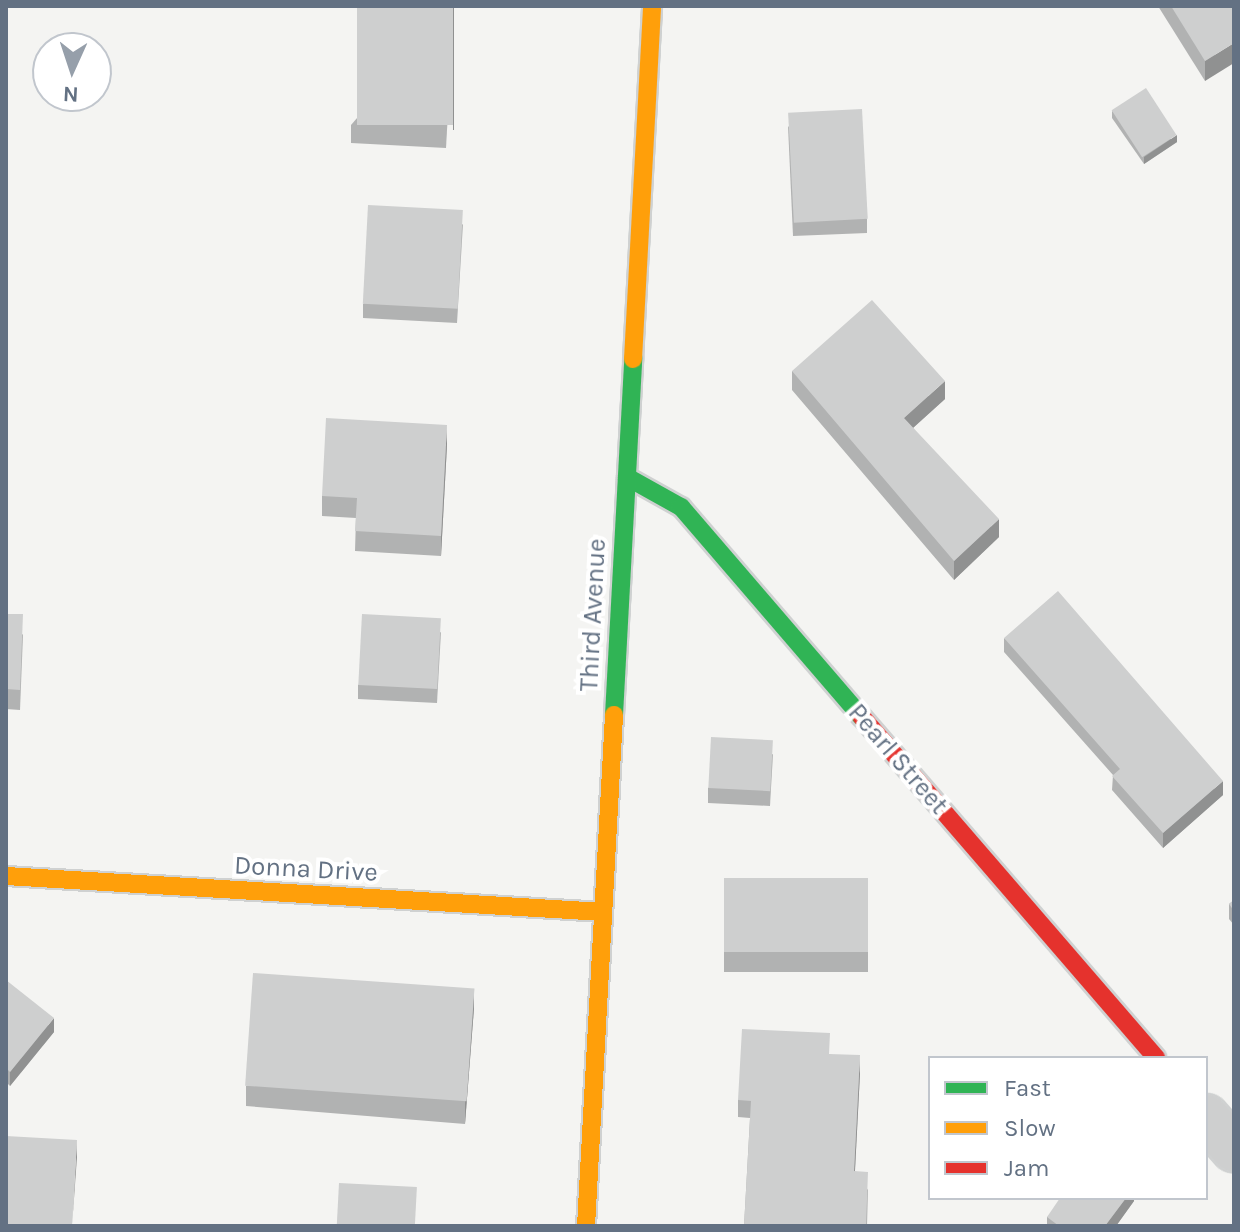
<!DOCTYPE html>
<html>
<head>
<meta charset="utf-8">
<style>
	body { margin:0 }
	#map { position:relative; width:1240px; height:1232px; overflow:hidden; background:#f4f4f2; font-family:Karla,sans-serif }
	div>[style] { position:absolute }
	.roads { filter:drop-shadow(2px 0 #cfd1d1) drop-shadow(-2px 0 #cfd1d1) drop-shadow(0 2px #cfd1d1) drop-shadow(0 -2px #cfd1d1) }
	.street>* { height:44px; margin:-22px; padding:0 22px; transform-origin:22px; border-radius:22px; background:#cecfcf }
	.fast>* { height:18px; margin:-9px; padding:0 9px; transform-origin:9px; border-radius:9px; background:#30b455 }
	.slow>* { height:18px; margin:-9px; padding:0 9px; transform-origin:9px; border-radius:9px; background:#ff9f0a }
	.jam>* { height:18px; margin:-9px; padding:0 9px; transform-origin:9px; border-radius:9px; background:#e5322d }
	.wall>* { inset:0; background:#b1b2b2; transform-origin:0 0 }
	.shaded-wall>* { inset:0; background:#909191; transform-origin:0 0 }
	.building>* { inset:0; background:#cecfcf; transform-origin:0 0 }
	span { translate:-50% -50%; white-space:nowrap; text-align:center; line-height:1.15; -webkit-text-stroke:8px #fff; paint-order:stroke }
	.street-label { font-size:26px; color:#637183 }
	.frame { position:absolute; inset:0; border:8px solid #637183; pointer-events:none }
	.legend { position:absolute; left:928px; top:1056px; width:280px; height:144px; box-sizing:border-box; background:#fff; border:2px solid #c1c6cd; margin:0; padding:10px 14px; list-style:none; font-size:24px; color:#637183 }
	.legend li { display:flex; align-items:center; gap:16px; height:40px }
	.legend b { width:40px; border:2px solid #c1c6cd }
	.north { position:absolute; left:32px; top:32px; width:80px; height:80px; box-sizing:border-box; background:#fff; border:2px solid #c1c6cd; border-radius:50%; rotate:183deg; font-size:22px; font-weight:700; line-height:32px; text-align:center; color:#637183 }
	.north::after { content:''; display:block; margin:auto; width:28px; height:36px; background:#969faa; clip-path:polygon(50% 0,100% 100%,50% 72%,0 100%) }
</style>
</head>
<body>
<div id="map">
	<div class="roads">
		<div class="street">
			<div style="left:1206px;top:1117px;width:43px;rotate:48.8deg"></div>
		</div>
		<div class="fast">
			<div style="left:627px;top:477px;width:62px;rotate:29.1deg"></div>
			<div style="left:681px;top:507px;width:276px;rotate:49.3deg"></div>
			<div style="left:614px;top:715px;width:357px;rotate:-86.9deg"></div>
		</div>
		<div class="slow">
			<div style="left:633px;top:359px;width:354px;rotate:-86.9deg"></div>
			<div style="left:6px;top:876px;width:598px;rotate:3.45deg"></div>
			<div style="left:586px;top:1226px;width:512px;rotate:-86.86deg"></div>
		</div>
		<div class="jam">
			<div style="left:861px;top:716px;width:452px;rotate:49.2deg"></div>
		</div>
	</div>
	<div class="wall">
		<div style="clip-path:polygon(454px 6px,446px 148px,351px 143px,351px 125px)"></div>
		<div style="clip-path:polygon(1158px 6px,1234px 6px,1205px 81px)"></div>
		<div style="clip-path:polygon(1112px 111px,1177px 142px,1144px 164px,1112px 118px)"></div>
		<div style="clip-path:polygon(788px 126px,867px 219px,867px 233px,793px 236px)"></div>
		<div style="clip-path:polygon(463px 224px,457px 323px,363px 318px,363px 304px)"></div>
		<div style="clip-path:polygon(792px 371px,945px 399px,913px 428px,999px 537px,954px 580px,792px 390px)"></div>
		<div style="clip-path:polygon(447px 445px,441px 556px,355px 551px,356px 518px,322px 516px,322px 496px)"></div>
		<div style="clip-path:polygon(6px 614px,23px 635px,20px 710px,6px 709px)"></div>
		<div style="clip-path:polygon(441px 632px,437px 703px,358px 699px,358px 685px)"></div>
		<div style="clip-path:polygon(1004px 638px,1223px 795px,1163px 848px,1112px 790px,1113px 775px,1004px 652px)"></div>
		<div style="clip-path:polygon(773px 754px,770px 806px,708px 803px,708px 788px)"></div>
		<div style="left:868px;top:878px;width:94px;height:144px;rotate:90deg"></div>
		<div style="clip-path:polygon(1234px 900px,1234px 925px,1229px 919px,1229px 904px)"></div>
		<div style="clip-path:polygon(6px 980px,54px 1032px,10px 1086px,6px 1082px)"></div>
		<div style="clip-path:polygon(474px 1008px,465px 1124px,246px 1106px,246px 1086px)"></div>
		<div style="clip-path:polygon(830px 1054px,860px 1073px,855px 1171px,868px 1190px,867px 1226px,744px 1226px,750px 1118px,738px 1117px,738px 1100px)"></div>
		<div style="clip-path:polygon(1134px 1198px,1134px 1201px,1116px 1226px,1047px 1226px,1047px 1217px)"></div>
	</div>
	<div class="shaded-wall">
		<div style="left:453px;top:6px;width:1px;height:124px"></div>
		<div style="clip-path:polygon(1234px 43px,1234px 63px,1205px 81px,1205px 61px)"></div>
		<div style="clip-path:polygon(1177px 135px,1177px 142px,1144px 164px,1144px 157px)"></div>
		<div style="clip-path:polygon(945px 381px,945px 399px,904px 436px,904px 418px)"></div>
		<div style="clip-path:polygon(447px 425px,447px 445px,441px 556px,441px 536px)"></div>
		<div style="clip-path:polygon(999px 519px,999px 537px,954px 580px,954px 561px)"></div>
		<div style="clip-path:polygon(1223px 781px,1223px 795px,1163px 848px,1163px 833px)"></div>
		<div style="clip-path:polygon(474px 988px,474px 1008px,465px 1124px,465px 1104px)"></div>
		<div style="clip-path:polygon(54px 1018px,54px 1032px,10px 1086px,10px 1072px)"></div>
		<div style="clip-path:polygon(860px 1055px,860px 1073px,854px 1189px,854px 1171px)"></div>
		<div style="clip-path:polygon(77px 1140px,77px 1157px,72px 1226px)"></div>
		<div style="clip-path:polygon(1126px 1198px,1134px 1198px,1134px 1201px,1116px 1226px,1105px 1226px)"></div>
	</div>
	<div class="building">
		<div style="left:357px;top:6px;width:96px;height:119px"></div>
		<div style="clip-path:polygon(1171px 6px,1234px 6px,1234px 43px,1205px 61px)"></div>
		<div style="left:1146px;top:88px;width:56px;height:41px;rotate:57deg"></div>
		<div style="left:862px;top:109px;width:110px;height:74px;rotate:87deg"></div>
		<div style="left:368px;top:205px;width:95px;height:99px;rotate:3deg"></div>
		<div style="clip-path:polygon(872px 300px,945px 381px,904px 418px,999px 519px,954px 561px,792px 371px)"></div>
		<div style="clip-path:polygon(326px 418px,447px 425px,441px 536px,355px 531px,357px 498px,322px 496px)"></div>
		<div style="clip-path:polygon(1058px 591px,1223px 781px,1163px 833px,1112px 776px,1120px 769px,1004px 638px)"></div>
		<div style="clip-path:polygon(6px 614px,23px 614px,20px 690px,6px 689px)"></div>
		<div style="left:362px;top:614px;width:79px;height:71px;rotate:3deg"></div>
		<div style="left:711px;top:737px;width:62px;height:51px;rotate:3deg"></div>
		<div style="left:868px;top:878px;width:74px;height:144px;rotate:90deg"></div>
		<div style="clip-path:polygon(1234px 900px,1234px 911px,1229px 904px)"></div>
		<div style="left:253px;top:973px;width:222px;height:113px;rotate:4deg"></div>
		<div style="clip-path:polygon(6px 980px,54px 1018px,10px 1072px,6px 1068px)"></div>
		<div style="clip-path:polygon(742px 1029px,830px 1033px,829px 1054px,860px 1055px,854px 1171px,868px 1172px,866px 1226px,744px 1226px,751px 1101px,738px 1100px)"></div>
		<div style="clip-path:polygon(6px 1136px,77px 1140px,72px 1226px,45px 1225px,45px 1226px,6px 1226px)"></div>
		<div style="left:339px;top:1183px;width:78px;height:43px;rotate:3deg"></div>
		<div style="clip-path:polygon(1060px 1198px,1126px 1198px,1105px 1226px,1059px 1226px,1047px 1217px)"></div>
	</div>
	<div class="street-label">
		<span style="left:593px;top:615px;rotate:-87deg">Third Avenue</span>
		<span style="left:898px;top:759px;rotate:49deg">Pearl Street</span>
		<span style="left:306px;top:869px;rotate:3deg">Donna Drive</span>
	</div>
	<div class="frame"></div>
	<ul class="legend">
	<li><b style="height:10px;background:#30b455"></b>Fast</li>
	<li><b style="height:10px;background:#ff9f0a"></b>Slow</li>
	<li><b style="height:10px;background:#e5322d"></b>Jam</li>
	</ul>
	<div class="north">N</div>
</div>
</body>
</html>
